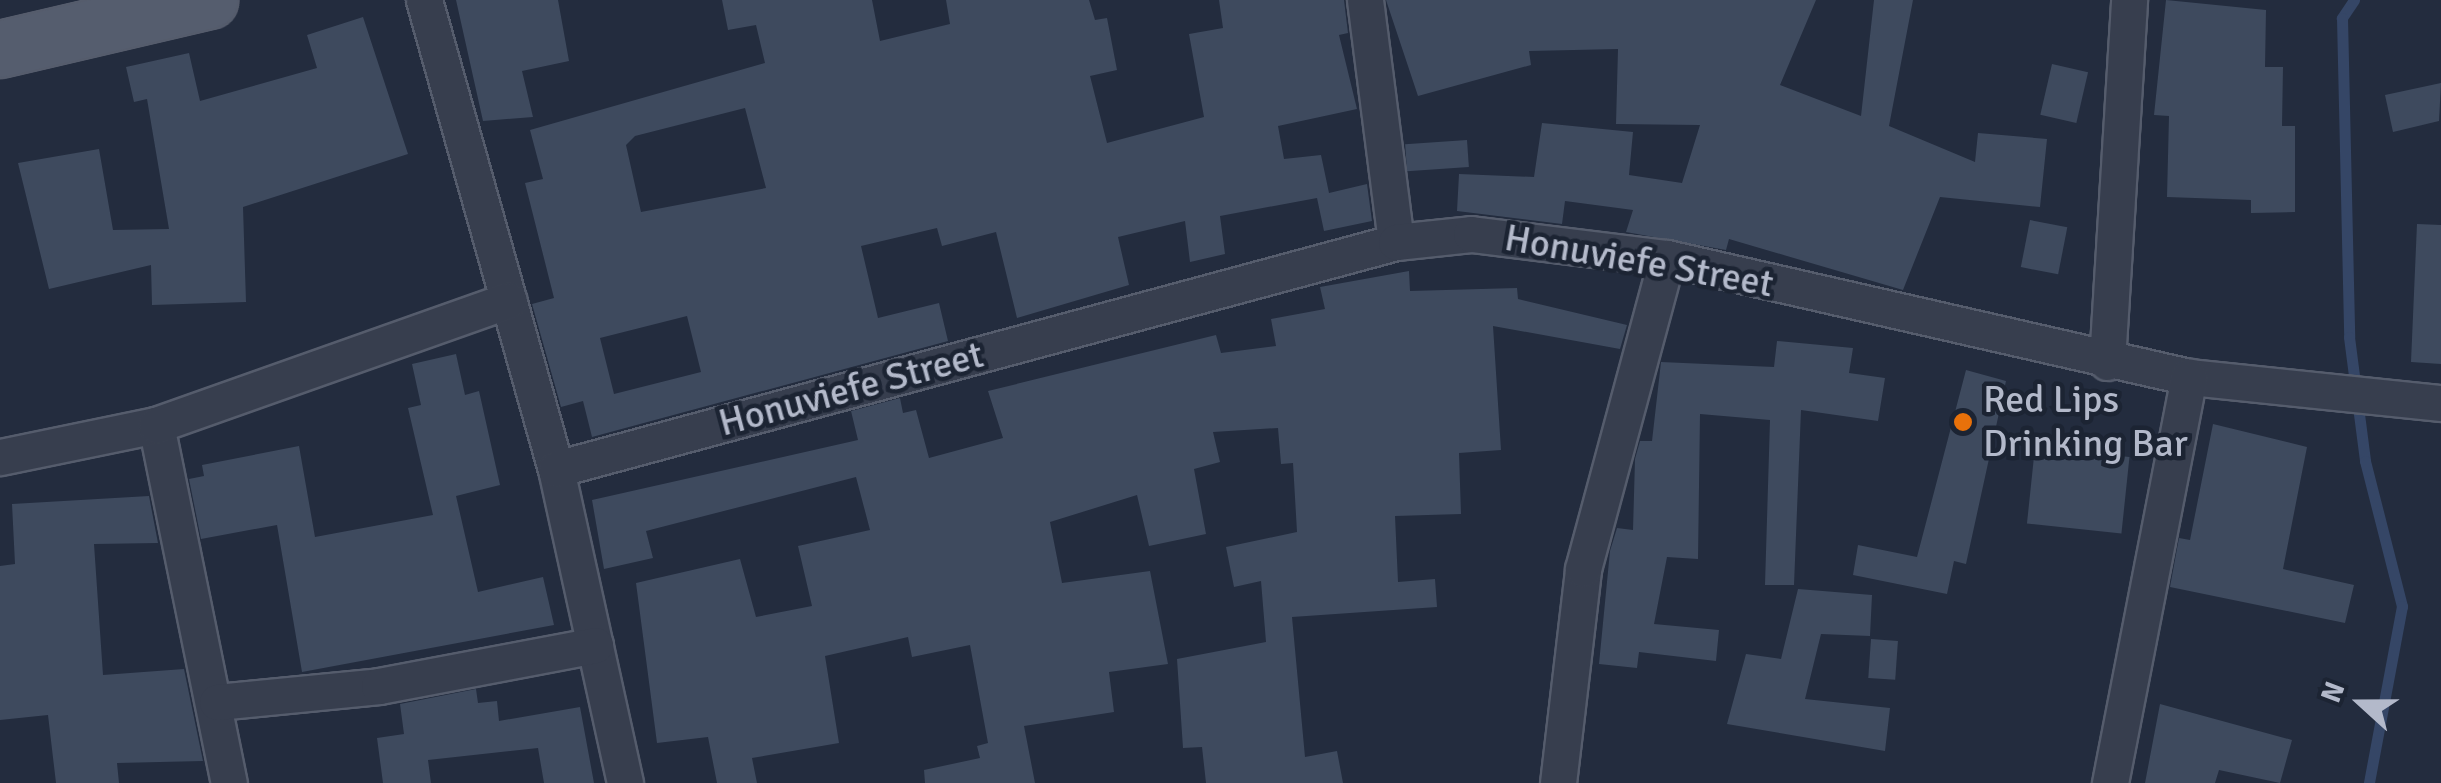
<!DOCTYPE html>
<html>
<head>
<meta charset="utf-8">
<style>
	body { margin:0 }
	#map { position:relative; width:2441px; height:783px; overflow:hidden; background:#232c3e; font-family:Signika,sans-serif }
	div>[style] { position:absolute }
	.stream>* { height:11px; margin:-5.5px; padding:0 5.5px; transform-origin:5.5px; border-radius:5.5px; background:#354666 }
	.building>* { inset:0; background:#3e4a5e; transform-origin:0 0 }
	.roads { filter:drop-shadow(2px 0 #555c6c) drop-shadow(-2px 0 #555c6c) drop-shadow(0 2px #555c6c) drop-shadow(0 -2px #555c6c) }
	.minor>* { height:35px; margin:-17.5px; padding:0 17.5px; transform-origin:17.5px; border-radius:17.5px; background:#373e4e }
	.primary>* { height:55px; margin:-27.5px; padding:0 27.5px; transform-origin:27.5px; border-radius:27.5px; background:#555d6e }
	.dots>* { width:28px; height:28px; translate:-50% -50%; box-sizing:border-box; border:5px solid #1c2433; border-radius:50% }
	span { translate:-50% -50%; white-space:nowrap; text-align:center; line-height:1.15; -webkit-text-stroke:9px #1c2433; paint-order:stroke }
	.street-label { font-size:38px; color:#b3b9ca }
	.poi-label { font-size:38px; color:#b3b9ca }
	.left { translate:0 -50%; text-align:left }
	.north { position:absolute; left:2311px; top:653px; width:100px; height:100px; -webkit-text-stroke:8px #1c2433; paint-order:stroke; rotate:291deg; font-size:28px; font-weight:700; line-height:40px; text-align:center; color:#b3b9ca }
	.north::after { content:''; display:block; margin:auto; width:35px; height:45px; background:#b3b9ca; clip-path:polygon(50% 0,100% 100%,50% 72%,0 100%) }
</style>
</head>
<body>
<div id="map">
	<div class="stream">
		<div style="left:2354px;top:0;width:22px;rotate:124deg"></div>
		<div style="left:2342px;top:18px;width:319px;rotate:88.7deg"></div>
		<div style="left:2349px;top:337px;width:125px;rotate:82.6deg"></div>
		<div style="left:2365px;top:461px;width:150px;rotate:75.7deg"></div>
		<div style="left:2402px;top:606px;width:180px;rotate:100.6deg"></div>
	</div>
	<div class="building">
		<div style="clip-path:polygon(456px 0,558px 0,569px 61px,522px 71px,533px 117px,483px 121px)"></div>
		<div style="clip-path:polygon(evenodd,722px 0,872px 0,880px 41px,950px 24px,946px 0,1089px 0,1095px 20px,1107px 18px,1117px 70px,1090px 76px,1107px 143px,1204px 117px,1189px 34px,1223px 28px,1219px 0,1344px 0,1348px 33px,1339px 35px,1357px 109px,1278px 126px,1284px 159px,1321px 155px,1329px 193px,1367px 184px,1372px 221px,1324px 231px,1317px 198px,1220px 216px,1225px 254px,1190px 262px,1185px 221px,1118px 237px,1129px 285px,1017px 318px,996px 232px,942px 246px,937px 228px,861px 246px,878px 318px,939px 303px,948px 341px,592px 437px,583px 401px,561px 407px,532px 304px,554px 298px,525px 183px,543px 179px,530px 130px,765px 63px,756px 25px,728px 30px,722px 0,745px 108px,766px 188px,641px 212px,626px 145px,635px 136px,745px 108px,722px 0,687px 316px,701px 372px,614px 394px,600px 338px,687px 316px)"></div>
		<div style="clip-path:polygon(1386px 0,1816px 0,1780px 85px,1861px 116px,1874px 0,1913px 0,1889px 126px,1975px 162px,1978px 133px,2047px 139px,2040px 207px,1940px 197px,1903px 290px,1729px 239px,1726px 250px,1626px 232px,1633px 210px,1565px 201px,1562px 224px,1457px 211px,1459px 174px,1534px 177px,1542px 123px,1633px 132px,1629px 175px,1682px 183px,1700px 125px,1616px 124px,1618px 49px,1529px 51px,1531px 65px,1418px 96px)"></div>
		<div style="clip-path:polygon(2166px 0,2266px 10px,2265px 67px,2283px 67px,2282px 126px,2295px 126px,2295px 212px,2251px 213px,2251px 200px,2167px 197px,2169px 116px,2154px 115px)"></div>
		<div style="clip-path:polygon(363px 17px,408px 154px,243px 207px,246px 302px,152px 305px,151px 265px,49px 289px,18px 163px,99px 149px,113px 230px,169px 229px,147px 99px,134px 102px,126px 67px,189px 53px,200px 101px,317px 68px,307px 35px)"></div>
		<div style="left:2052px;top:64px;width:37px;height:52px;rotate:13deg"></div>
		<div style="clip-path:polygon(2441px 83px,2439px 121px,2393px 132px,2385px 95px)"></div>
		<div style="left:1467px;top:140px;width:27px;height:62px;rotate:86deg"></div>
		<div style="left:2030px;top:220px;width:38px;height:48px;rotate:11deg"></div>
		<div style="clip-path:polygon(2417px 224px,2441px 225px,2441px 364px,2411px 362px)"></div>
		<div style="clip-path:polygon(1409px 271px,1410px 291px,1517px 288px,1518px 299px,1627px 325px,1620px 349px,1493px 326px,1501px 450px,1459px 453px,1461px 514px,1395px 516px,1398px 582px,1435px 579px,1437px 607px,1292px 617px,1305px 757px,1337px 751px,1343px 783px,1206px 783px,1202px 747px,1183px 748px,1177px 659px,1266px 642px,1261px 581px,1234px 587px,1226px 547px,1297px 532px,1293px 463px,1281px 464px,1278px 428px,1213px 432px,1220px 462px,1194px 469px,1206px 534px,1149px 546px,1137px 495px,1050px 522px,1062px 583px,1150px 571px,1168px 664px,1109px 672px,1114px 712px,1024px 726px,1035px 783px,925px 783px,924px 770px,980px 758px,977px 746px,988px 743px,970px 645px,912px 657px,908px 637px,825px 656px,839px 743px,752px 758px,757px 783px,717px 783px,708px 737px,657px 743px,636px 583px,740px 559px,756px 617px,812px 606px,798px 546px,870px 530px,856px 477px,646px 531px,653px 558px,604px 569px,592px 500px,858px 440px,851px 411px,900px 398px,903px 413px,916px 410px,929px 458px,1003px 438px,988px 391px,1216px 335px,1221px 353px,1276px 346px,1271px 319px,1325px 309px,1320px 287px)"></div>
		<div style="clip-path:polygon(1777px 341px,1853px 348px,1849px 373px,1885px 378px,1878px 421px,1801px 410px,1794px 585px,1765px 585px,1770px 420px,1700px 414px,1698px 559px,1667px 557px,1654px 624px,1719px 630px,1716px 661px,1639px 652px,1637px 668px,1599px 664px,1610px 551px,1617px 528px,1633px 530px,1635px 459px,1640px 441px,1652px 441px,1661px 362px,1774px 367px)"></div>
		<div style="clip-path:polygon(456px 354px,465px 395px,479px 391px,500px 485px,456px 496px,478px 592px,543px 577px,554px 625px,302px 672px,277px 525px,201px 539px,189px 479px,204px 476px,202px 465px,299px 446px,315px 537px,433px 515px,408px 408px,421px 405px,412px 364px)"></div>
		<div style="clip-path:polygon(1966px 370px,2006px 381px,1966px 564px,1954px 561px,1947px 594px,1853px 575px,1858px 545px,1917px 557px)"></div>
		<div style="clip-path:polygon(2213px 424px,2307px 447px,2283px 569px,2354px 585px,2345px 623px,2170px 587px,2179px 538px,2190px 540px)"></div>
		<div style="left:2035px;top:447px;width:95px;height:77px;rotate:6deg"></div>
		<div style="clip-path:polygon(149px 496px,158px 543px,94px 544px,103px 675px,184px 669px,203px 761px,117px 763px,119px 783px,56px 783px,48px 715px,0 720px,0 566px,15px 564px,12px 504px)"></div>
		<div style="clip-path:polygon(1798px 589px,1872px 595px,1870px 636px,1821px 634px,1805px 699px,1890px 708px,1885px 751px,1727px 724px,1746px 654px,1781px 659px)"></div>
		<div style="left:1871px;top:639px;width:27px;height:39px;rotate:4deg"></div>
		<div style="clip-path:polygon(476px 689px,478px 703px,497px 701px,499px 721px,580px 707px,594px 783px,544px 783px,538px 748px,428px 760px,431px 783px,383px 783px,377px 738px,404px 734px,400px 704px)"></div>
		<div style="clip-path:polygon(2160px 704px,2292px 740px,2280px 783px,2219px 770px,2215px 783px,2145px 783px)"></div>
	</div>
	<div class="roads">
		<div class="minor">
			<div style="left:424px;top:0;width:487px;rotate:74.3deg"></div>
			<div style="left:556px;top:469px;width:321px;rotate:77.6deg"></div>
			<div style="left:1365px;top:0;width:244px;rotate:82.7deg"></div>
			<div style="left:2107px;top:362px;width:363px;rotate:-86.5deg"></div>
			<div style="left:156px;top:425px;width:365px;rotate:78.5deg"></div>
			<div style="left:0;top:457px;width:159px;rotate:-11.6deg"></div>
			<div style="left:156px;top:425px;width:374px;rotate:-19.5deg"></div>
			<div style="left:556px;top:469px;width:870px;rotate:-15.12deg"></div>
			<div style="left:1396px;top:242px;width:75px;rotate:-6.1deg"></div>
			<div style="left:1471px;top:234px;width:197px;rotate:7deg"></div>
			<div style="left:1667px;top:258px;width:535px;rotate:12.84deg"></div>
			<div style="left:2189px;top:377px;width:253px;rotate:5.9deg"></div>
			<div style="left:217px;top:702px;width:163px;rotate:-5.6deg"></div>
			<div style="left:379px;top:686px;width:220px;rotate:-10.7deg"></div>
			<div style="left:1558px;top:783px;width:215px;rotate:-83.3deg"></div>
			<div style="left:1583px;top:569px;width:322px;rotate:-74.9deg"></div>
			<div style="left:2110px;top:783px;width:414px;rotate:-79deg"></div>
		</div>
		<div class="primary">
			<div style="left:0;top:49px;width:215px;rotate:-13.2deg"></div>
		</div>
	</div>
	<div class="dots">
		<div style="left:1963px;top:422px;background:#e8710a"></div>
	</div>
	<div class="street-label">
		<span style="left:1639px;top:261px;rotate:10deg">Honuviefe Street</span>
		<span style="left:851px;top:389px;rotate:-15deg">Honuviefe Street</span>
	</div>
	<div class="poi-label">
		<span class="left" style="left:1983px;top:422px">Red Lips<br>Drinking Bar</span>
	</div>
	<div class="north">N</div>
</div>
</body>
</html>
